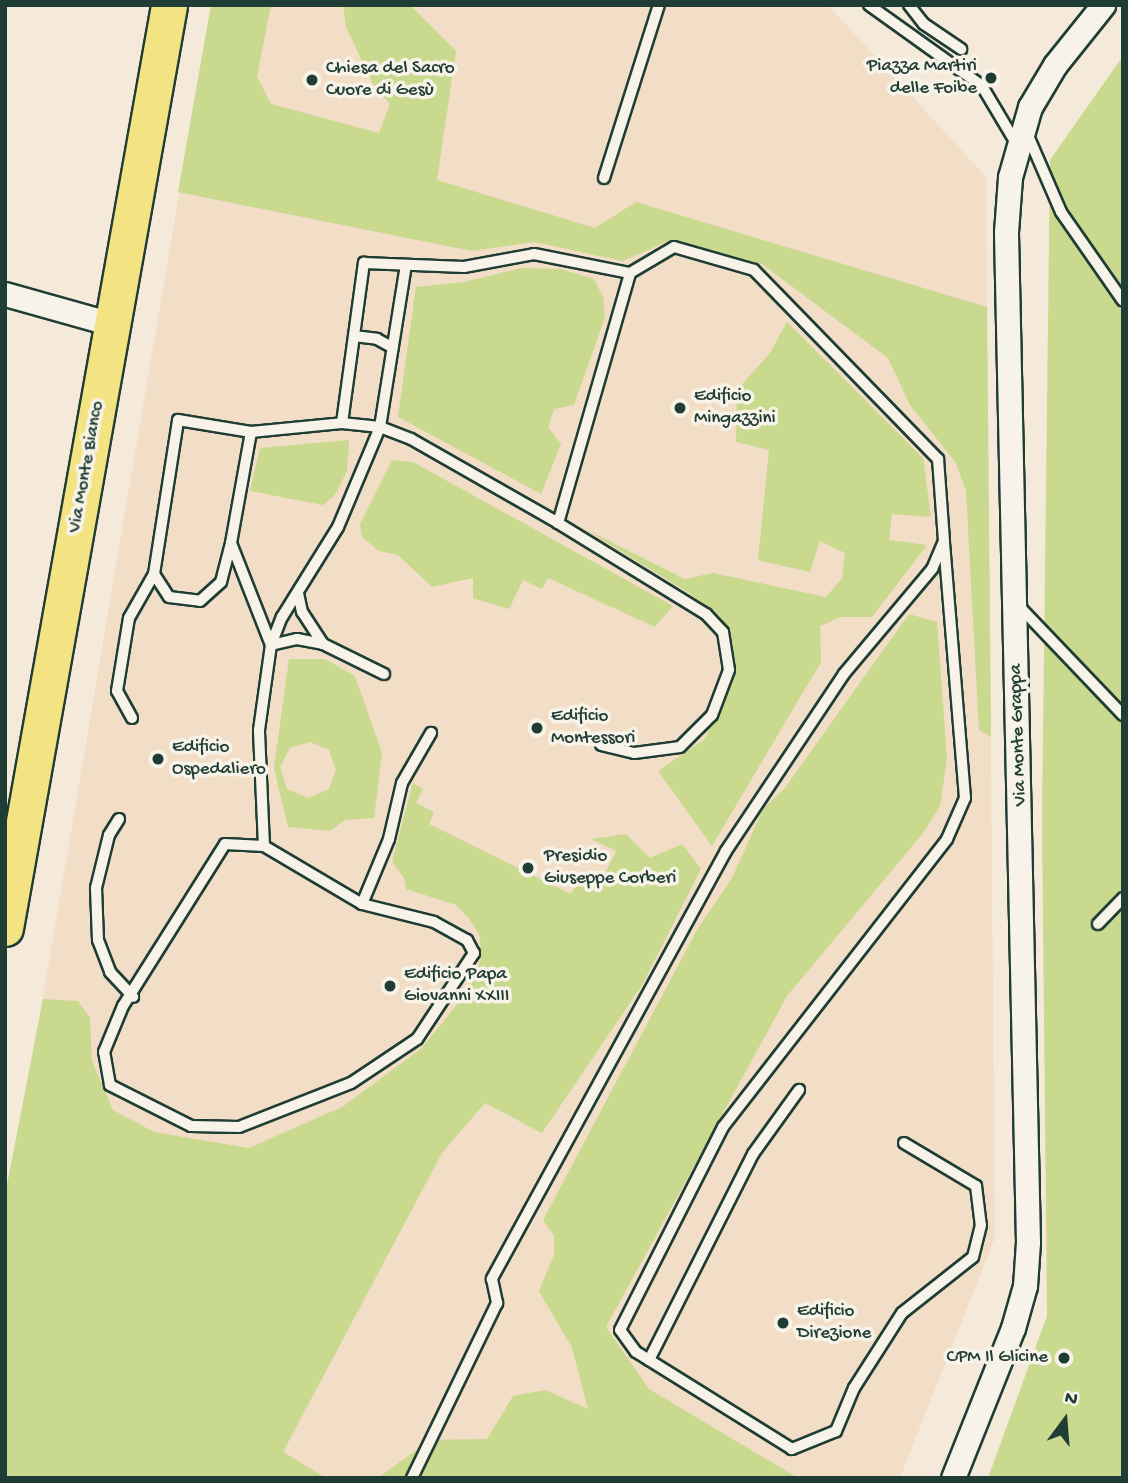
<!DOCTYPE html>
<html>
<head>
<meta charset="utf-8">
<style>
	body { margin:0 }
	#map { position:relative; width:1128px; height:1483px; overflow:hidden; background:#f5e9d9; font-family:"Gochi Hand",sans-serif }
	div>[style] { position:absolute }
	.built>* { inset:0; background:#f2ddc6 }
	.green>* { inset:0; background:#c9d98d }
	.roads { filter:drop-shadow(2px 0 #1f3d34) drop-shadow(-2px 0 #1f3d34) drop-shadow(0 2px #1f3d34) drop-shadow(0 -2px #1f3d34) }
	.service>* { height:10px; margin:-5px; padding:0 5px; transform-origin:5px; border-radius:5px; background:#f7f3e8 }
	.minor>* { height:23px; margin:-11.5px; padding:0 11.5px; transform-origin:11.5px; border-radius:11.5px; background:#f7f3e8 }
	.primary>* { height:35px; margin:-17.5px; padding:0 17.5px; transform-origin:17.5px; border-radius:17.5px; background:#f4e382 }
	.dots>* { width:19px; height:19px; translate:-50% -50%; box-sizing:border-box; border:4px solid #f7f3e8; border-radius:50% }
	span { translate:-50% -50%; white-space:nowrap; text-align:center; line-height:1.15; -webkit-text-stroke:7px #f7f3e8; paint-order:stroke }
	.poi-label { font-size:19px; color:#1f3d34 }
	.right { translate:-100% -50%; text-align:right }
	.left { translate:0 -50%; text-align:left }
	.street-label { font-size:19px; color:#1f3d34 }
	.frame { position:absolute; inset:0; border:7px solid #1f3d34; pointer-events:none }
	.north { position:absolute; left:1030px; top:1385px; width:70px; height:70px; -webkit-text-stroke:5px #f7f3e8; paint-order:stroke; rotate:16deg; font-size:19px; font-weight:700; line-height:28px; text-align:center; color:#1f3d34 }
	.north::after { content:''; display:block; margin:auto; width:24px; height:32px; background:#1f3d34; clip-path:polygon(50% 0,100% 100%,50% 72%,0 100%) }
</style>
</head>
<body>
<div id="map">
	<div class="built">
		<div style="clip-path:polygon(211px 5px,828px 5px,986px 177px,995px 1237px,900px 1478px,5px 1478px,22px 1121px)"></div>
	</div>
	<div class="green">
		<div style="clip-path:polygon(211px 5px,271px 5px,257px 76px,271px 104px,379px 133px,390px 104px,373px 84px,346px 27px,343px 5px,410px 5px,456px 51px,437px 180px,595px 228px,636px 202px,987px 307px,991px 737px,979px 730px,966px 491px,956px 463px,910px 405px,888px 358px,762px 264px,668px 241px,623px 261px,534px 242px,472px 251px,178px 192px)"></div>
		<div style="clip-path:polygon(1123px 56px,1123px 1478px,988px 1478px,1047px 1316px,1042px 819px,1050px 160px)"></div>
		<div style="clip-path:polygon(521px 268px,560px 269px,594px 279px,603px 297px,605px 317px,574px 405px,554px 409px,548px 427px,561px 444px,541px 494px,398px 417px,416px 287px,464px 282px)"></div>
		<div style="clip-path:polygon(787px 322px,923px 458px,931px 517px,892px 514px,889px 540px,927px 545px,872px 617px,841px 617px,820px 626px,821px 662px,712px 846px,658px 771px,705px 739px,736px 670px,731px 636px,719px 615px,689px 593px,583px 528px,685px 579px,713px 573px,826px 597px,842px 578px,845px 553px,820px 541px,810px 572px,758px 560px,769px 450px,736px 442px,737px 390px,770px 353px)"></div>
		<div style="clip-path:polygon(349px 440px,347px 471px,335px 495px,323px 505px,250px 491px,260px 448px)"></div>
		<div style="clip-path:polygon(392px 460px,413px 462px,673px 606px,655px 627px,548px 578px,542px 589px,523px 580px,509px 609px,473px 598px,473px 578px,432px 587px,398px 555px,379px 551px,362px 537px,360px 524px)"></div>
		<div style="clip-path:polygon(909px 614px,937px 622px,947px 759px,940px 806px,924px 832px,787px 996px,606px 1327px,649px 1389px,798px 1478px,378px 1478px,430px 1440px,487px 1439px,513px 1396px,545px 1390px,588px 1409px,572px 1348px,539px 1291px,554px 1255px,554px 1236px,543px 1220px,698px 928px,732px 878px,763px 809px,785px 788px)"></div>
		<div style="clip-path:polygon(evenodd,289px 659px,325px 659px,355px 676px,382px 753px,374px 818px,345px 820px,330px 831px,288px 827px,274px 768px,289px 659px,310px 742px,329px 750px,336px 770px,329px 789px,309px 798px,287px 789px,280px 767px,290px 748px,310px 742px)"></div>
		<div style="clip-path:polygon(413px 783px,423px 789px,416px 803px,434px 812px,429px 824px,571px 894px,577px 883px,596px 892px,616px 851px,591px 839px,626px 834px,650px 858px,682px 844px,701px 869px,642px 985px,542px 1133px,485px 1103px,442px 1153px,283px 1452px,326px 1478px,5px 1478px,5px 1195px,43px 999px,78px 1001px,90px 1018px,92px 1061px,113px 1110px,154px 1132px,249px 1148px,342px 1107px,422px 1048px,470px 988px,481px 958px,480px 936px,470px 920px,456px 905px,406px 889px,404px 878px,392px 862px)"></div>
	</div>
	<div class="roads">
		<div class="service">
			<div style="left:869px;top:5px;width:139px;rotate:35.6deg"></div>
			<div style="left:982px;top:86px;width:66px;rotate:59.2deg"></div>
			<div style="left:909px;top:5px;width:24px;rotate:52deg"></div>
			<div style="left:924px;top:24px;width:45px;rotate:34deg"></div>
			<div style="left:1026px;top:131px;width:88px;rotate:66.6deg"></div>
			<div style="left:1061px;top:212px;width:108px;rotate:55.1deg"></div>
			<div style="left:604px;top:178px;width:182px;rotate:-72.4deg"></div>
			<div style="left:354px;top:336px;width:23px;rotate:7deg"></div>
			<div style="left:377px;top:339px;width:18px;rotate:29deg"></div>
			<div style="left:342px;top:423px;width:162px;rotate:-82.2deg"></div>
			<div style="left:364px;top:263px;width:100px;rotate:2.3deg"></div>
			<div style="left:464px;top:267px;width:71px;rotate:-10.5deg"></div>
			<div style="left:534px;top:254px;width:98px;rotate:11.2deg"></div>
			<div style="left:630px;top:273px;width:51px;rotate:-30.6deg"></div>
			<div style="left:674px;top:247px;width:83px;rotate:16deg"></div>
			<div style="left:754px;top:270px;width:264px;rotate:45.8deg"></div>
			<div style="left:938px;top:459px;width:82px;rotate:85.8deg"></div>
			<div style="left:944px;top:541px;width:30px;rotate:113deg"></div>
			<div style="left:932px;top:569px;width:137px;rotate:130deg"></div>
			<div style="left:844px;top:674px;width:213px;rotate:123.7deg"></div>
			<div style="left:726px;top:851px;width:488px;rotate:118.7deg"></div>
			<div style="left:492px;top:1279px;width:25px;rotate:78deg"></div>
			<div style="left:497px;top:1303px;width:195px;rotate:115.9deg"></div>
			<div style="left:251px;top:432px;width:91px;rotate:-5.6deg"></div>
			<div style="left:342px;top:423px;width:38px;rotate:6deg"></div>
			<div style="left:380px;top:427px;width:33px;rotate:21deg"></div>
			<div style="left:411px;top:439px;width:169px;rotate:29.7deg"></div>
			<div style="left:558px;top:523px;width:174px;rotate:31.6deg"></div>
			<div style="left:706px;top:614px;width:25px;rotate:47deg"></div>
			<div style="left:723px;top:632px;width:38px;rotate:81deg"></div>
			<div style="left:729px;top:670px;width:48px;rotate:110.7deg"></div>
			<div style="left:712px;top:715px;width:45px;rotate:135deg"></div>
			<div style="left:680px;top:747px;width:46px;rotate:172.6deg"></div>
			<div style="left:634px;top:753px;width:34px;rotate:-166deg"></div>
			<div style="left:558px;top:523px;width:260px;rotate:-73.9deg"></div>
			<div style="left:154px;top:574px;width:27px;rotate:57deg"></div>
			<div style="left:169px;top:597px;width:31px;rotate:7deg"></div>
			<div style="left:200px;top:601px;width:28px;rotate:-42deg"></div>
			<div style="left:221px;top:582px;width:40px;rotate:-75.6deg"></div>
			<div style="left:1016px;top:603px;width:155px;rotate:46.3deg"></div>
			<div style="left:323px;top:644px;width:68px;rotate:26.2deg"></div>
			<div style="left:132px;top:718px;width:31px;rotate:-119deg"></div>
			<div style="left:117px;top:691px;width:74px;rotate:-80.7deg"></div>
			<div style="left:129px;top:618px;width:51px;rotate:-60.4deg"></div>
			<div style="left:154px;top:574px;width:156px;rotate:-81.1deg"></div>
			<div style="left:178px;top:420px;width:74px;rotate:9.3deg"></div>
			<div style="left:251px;top:432px;width:113px;rotate:100.2deg"></div>
			<div style="left:231px;top:543px;width:110px;rotate:68.6deg"></div>
			<div style="left:271px;top:645px;width:27px;rotate:-13deg"></div>
			<div style="left:297px;top:639px;width:26px;rotate:11deg"></div>
			<div style="left:323px;top:644px;width:38px;rotate:-123deg"></div>
			<div style="left:302px;top:612px;width:19px;rotate:-102deg"></div>
			<div style="left:119px;top:819px;width:19px;rotate:122deg"></div>
			<div style="left:109px;top:835px;width:55px;rotate:103.8deg"></div>
			<div style="left:96px;top:888px;width:52px;rotate:87.8deg"></div>
			<div style="left:98px;top:940px;width:34px;rotate:69deg"></div>
			<div style="left:110px;top:972px;width:34px;rotate:47deg"></div>
			<div style="left:225px;top:844px;width:39px;rotate:3deg"></div>
			<div style="left:264px;top:846px;width:114px;rotate:30.6deg"></div>
			<div style="left:362px;top:904px;width:74px;rotate:14deg"></div>
			<div style="left:434px;top:922px;width:38px;rotate:29deg"></div>
			<div style="left:467px;top:940px;width:15px;rotate:62deg"></div>
			<div style="left:474px;top:953px;width:103px;rotate:123.5deg"></div>
			<div style="left:417px;top:1039px;width:79px;rotate:146.3deg"></div>
			<div style="left:351px;top:1083px;width:120px;rotate:158.6deg"></div>
			<div style="left:239px;top:1127px;width:48px;rotate:-178.8deg"></div>
			<div style="left:191px;top:1126px;width:91px;rotate:-153.2deg"></div>
			<div style="left:110px;top:1085px;width:34px;rotate:-100deg"></div>
			<div style="left:104px;top:1052px;width:50px;rotate:-67.6deg"></div>
			<div style="left:123px;top:1006px;width:191px;rotate:-57.8deg"></div>
			<div style="left:264px;top:846px;width:116px;rotate:-92.5deg"></div>
			<div style="left:259px;top:730px;width:86px;rotate:-82deg"></div>
			<div style="left:271px;top:645px;width:30px;rotate:-69deg"></div>
			<div style="left:282px;top:617px;width:106px;rotate:-58.1deg"></div>
			<div style="left:338px;top:527px;width:108px;rotate:-67.2deg"></div>
			<div style="left:380px;top:427px;width:164px;rotate:-80.9deg"></div>
			<div style="left:362px;top:904px;width:70px;rotate:-67.4deg"></div>
			<div style="left:389px;top:839px;width:57px;rotate:-76.9deg"></div>
			<div style="left:402px;top:783px;width:58px;rotate:-59.9deg"></div>
			<div style="left:1098px;top:924px;width:36px;rotate:-46deg"></div>
			<div style="left:904px;top:1143px;width:84px;rotate:30.8deg"></div>
			<div style="left:976px;top:1186px;width:39px;rotate:83deg"></div>
			<div style="left:981px;top:1225px;width:33px;rotate:104deg"></div>
			<div style="left:973px;top:1257px;width:90px;rotate:141.7deg"></div>
			<div style="left:902px;top:1313px;width:89px;rotate:122.6deg"></div>
			<div style="left:854px;top:1388px;width:47px;rotate:112.7deg"></div>
			<div style="left:836px;top:1431px;width:48px;rotate:157.8deg"></div>
			<div style="left:792px;top:1449px;width:184px;rotate:-148.1deg"></div>
			<div style="left:636px;top:1352px;width:27px;rotate:-126deg"></div>
			<div style="left:620px;top:1330px;width:228px;rotate:-63.1deg"></div>
			<div style="left:723px;top:1127px;width:365px;rotate:-52.1deg"></div>
			<div style="left:947px;top:839px;width:45px;rotate:-66.3deg"></div>
			<div style="left:965px;top:798px;width:256px;rotate:-94.7deg"></div>
			<div style="left:649px;top:1360px;width:231px;rotate:-63.2deg"></div>
			<div style="left:753px;top:1154px;width:79px;rotate:-54.3deg"></div>
		</div>
		<div class="minor">
			<div style="left:5px;top:294px;width:111px;rotate:15.7deg"></div>
			<div style="left:953px;top:1478px;width:162px;rotate:-68.2deg"></div>
			<div style="left:1013px;top:1328px;width:44px;rotate:-74.1deg"></div>
			<div style="left:1025px;top:1286px;width:44px;rotate:-86.1deg"></div>
			<div style="left:1028px;top:1242px;width:1010px;rotate:-91.25deg"></div>
			<div style="left:1006px;top:232px;width:55px;rotate:-85.8deg"></div>
			<div style="left:1010px;top:177px;width:73px;rotate:-74.1deg"></div>
			<div style="left:1030px;top:107px;width:49px;rotate:-59.2deg"></div>
			<div style="left:1055px;top:65px;width:77px;rotate:-51.3deg"></div>
		</div>
		<div class="primary">
			<div style="left:5px;top:928px;width:937px;rotate:-79.92deg"></div>
		</div>
	</div>
	<div class="dots">
		<div style="left:991px;top:78px;background:#1f3d34"></div>
		<div style="left:312px;top:80px;background:#1f3d34"></div>
		<div style="left:680px;top:408px;background:#1f3d34"></div>
		<div style="left:537px;top:728px;background:#1f3d34"></div>
		<div style="left:158px;top:759px;background:#1f3d34"></div>
		<div style="left:528px;top:868px;background:#1f3d34"></div>
		<div style="left:390px;top:986px;background:#1f3d34"></div>
		<div style="left:783px;top:1323px;background:#1f3d34"></div>
		<div style="left:1064px;top:1358px;background:#1f3d34"></div>
	</div>
	<div class="poi-label">
		<span class="right" style="left:977px;top:78px">Piazza Martiri<br>delle Foibe</span>
		<span class="left" style="left:326px;top:80px">Chiesa del Sacro<br>Cuore di Gesù</span>
		<span class="left" style="left:694px;top:408px">Edificio<br>Mingazzini</span>
		<span class="left" style="left:551px;top:728px">Edificio<br>Montessori</span>
		<span class="left" style="left:172px;top:759px">Edificio<br>Ospedaliero</span>
		<span class="left" style="left:544px;top:868px">Presidio<br>Giuseppe Corberi</span>
		<span class="left" style="left:404px;top:986px">Edificio Papa<br>Giovanni XXIII</span>
		<span class="left" style="left:797px;top:1323px">Edificio<br>Direzione</span>
		<span class="right" style="left:1048px;top:1358px">CPM Il Glicine</span>
	</div>
	<div class="street-label">
		<span style="left:87px;top:467px;rotate:-80deg">Via Monte Bianco</span>
		<span style="left:1019px;top:735px;rotate:-92deg">Via Monte Grappa</span>
	</div>
	<div class="frame"></div>
	<div class="north">N</div>
</div>
</body>
</html>
